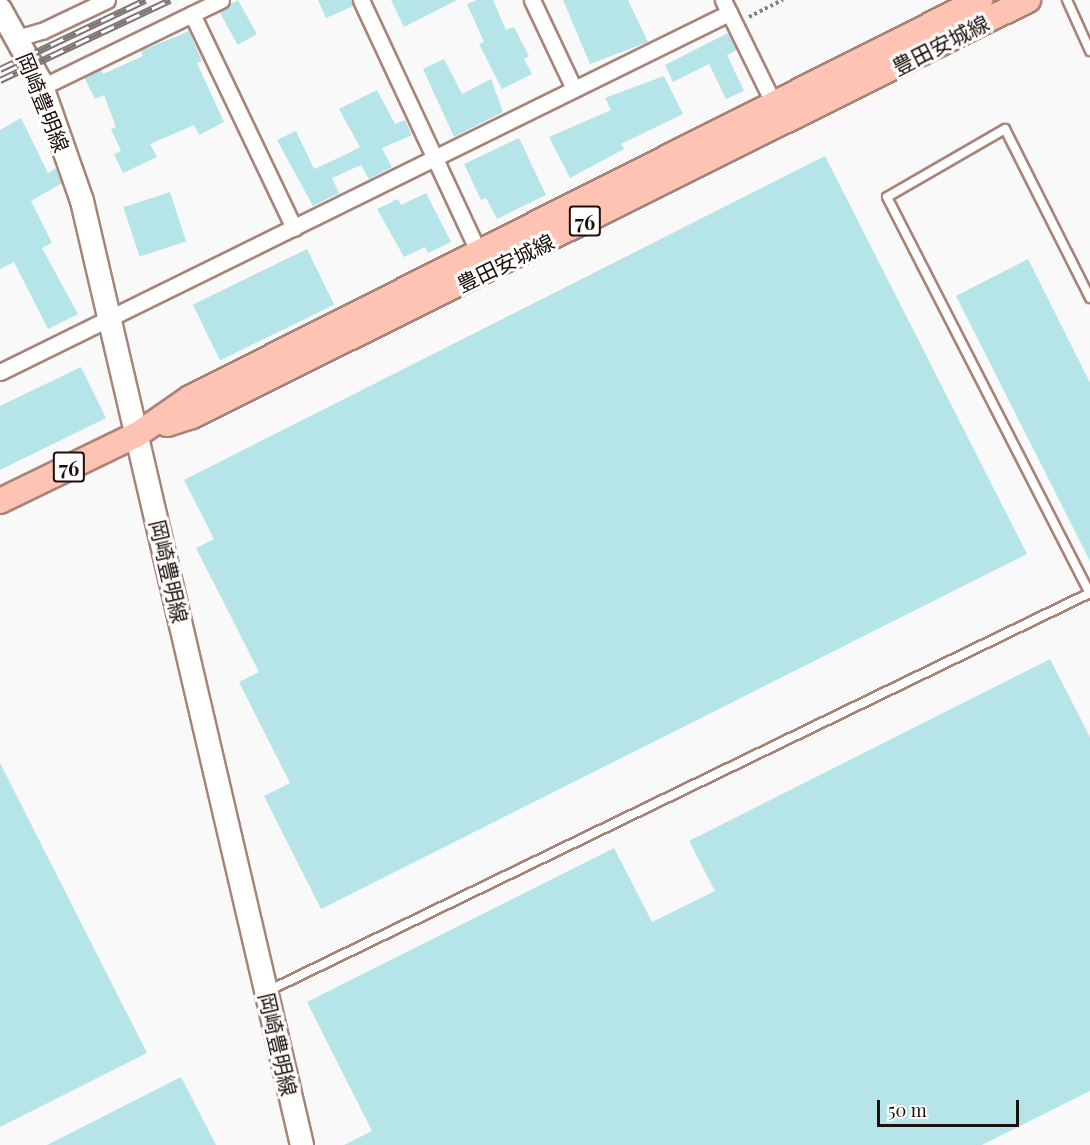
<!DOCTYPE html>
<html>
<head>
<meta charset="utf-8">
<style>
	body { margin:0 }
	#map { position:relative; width:1090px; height:1145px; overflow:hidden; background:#f9f9f9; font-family:"Playfair Display","Noto Sans JP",serif }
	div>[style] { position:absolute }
	.building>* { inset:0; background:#b5e4e9; transform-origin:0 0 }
	.path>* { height:4px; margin-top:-2px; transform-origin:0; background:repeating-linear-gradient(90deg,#88817f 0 3px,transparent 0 6px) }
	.roads { filter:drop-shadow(2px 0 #a88378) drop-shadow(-2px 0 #a88378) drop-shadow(0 2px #a88378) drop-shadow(0 -2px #a88378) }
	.service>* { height:8px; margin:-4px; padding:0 4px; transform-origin:4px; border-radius:4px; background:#fff }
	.minor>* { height:15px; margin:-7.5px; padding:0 7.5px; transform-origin:7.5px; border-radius:7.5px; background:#fff }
	.secondary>* { height:22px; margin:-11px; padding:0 11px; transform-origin:11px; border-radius:11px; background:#fff }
	.primary>* { height:24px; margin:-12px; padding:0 12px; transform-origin:12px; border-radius:12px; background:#fec3b3 }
	.rail>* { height:7px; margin-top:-3.5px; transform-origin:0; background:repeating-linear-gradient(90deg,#fff 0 14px,#7d7573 0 28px); box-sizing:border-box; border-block:2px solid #7d7573 }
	span { translate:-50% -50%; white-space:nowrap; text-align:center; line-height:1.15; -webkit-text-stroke:6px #fff; paint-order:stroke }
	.shield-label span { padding:2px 4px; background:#fff; border:2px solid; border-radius:4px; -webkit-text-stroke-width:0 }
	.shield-label { font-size:20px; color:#1d100c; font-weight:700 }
	.street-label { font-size:21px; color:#1d100c }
	.scale { position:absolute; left:877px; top:1100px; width:142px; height:27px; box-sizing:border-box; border:3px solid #1d100c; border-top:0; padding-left:8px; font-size:18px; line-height:21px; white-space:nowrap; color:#1d100c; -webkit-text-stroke:4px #fff; paint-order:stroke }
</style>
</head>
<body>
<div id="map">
	<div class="building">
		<div style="left:238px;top:0;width:39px;height:22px;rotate:61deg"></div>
		<div style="clip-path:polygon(318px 0,351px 0,353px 6px,326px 18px)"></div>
		<div style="clip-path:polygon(391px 0,457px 0,404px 27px)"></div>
		<div style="clip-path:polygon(477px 0,493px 0,506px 30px,514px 27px,529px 56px,524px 59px,532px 74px,502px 89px,479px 44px,484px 42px,467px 4px)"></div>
		<div style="clip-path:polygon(563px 0,628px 0,648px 42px,590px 64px)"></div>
		<div style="clip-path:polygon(189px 31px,202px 61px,197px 63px,224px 122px,199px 135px,194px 125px,150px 144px,157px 157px,123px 173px,114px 154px,121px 151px,111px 129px,116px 127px,104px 95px,95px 99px,84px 77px,101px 69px,103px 74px,143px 56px,141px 51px)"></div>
		<div style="clip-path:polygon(728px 33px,737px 50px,727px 55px,744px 91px,726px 99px,709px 64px,673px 82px,665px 65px)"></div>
		<div style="clip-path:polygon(444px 59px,462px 94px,491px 79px,503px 112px,454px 137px,423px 69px)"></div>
		<div style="clip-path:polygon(664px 76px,683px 114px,621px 144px,624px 149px,570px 178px,549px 137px,611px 110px,605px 98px)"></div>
		<div style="clip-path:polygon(377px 90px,395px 124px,405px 120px,412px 135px,382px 148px,392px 167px,369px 179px,361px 165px,332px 178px,339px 193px,313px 206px,277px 140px,296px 131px,314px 169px,345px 155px,360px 147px,339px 109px)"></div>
		<div style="clip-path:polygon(21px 118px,48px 173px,56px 168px,62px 183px,31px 201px,52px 243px,42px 248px,78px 314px,48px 329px,14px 262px,0 269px,0 130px)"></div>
		<div style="clip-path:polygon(519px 138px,546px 195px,497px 219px,486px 198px,481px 200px,464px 164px)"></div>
		<div style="clip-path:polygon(825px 156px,1027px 554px,321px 909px,264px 796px,290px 783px,239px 682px,259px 672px,196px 548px,214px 539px,184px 480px)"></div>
		<div style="left:170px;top:192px;width:52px;height:49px;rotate:72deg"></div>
		<div style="clip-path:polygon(426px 193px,451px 242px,428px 253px,425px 247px,404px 257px,377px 209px,398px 199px,401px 205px)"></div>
		<div style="left:307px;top:249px;width:62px;height:127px;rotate:64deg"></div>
		<div style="clip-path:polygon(1028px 259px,1090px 383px,1090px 561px,956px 296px)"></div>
		<div style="clip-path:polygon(81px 367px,106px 418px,0 470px,0 406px)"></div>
		<div style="clip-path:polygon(1050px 659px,1090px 737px,1090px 1091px,982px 1145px,344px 1145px,372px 1131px,307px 1002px,614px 848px,652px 922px,715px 891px,689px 841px)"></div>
		<div style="clip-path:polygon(0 763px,147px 1053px,0 1127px)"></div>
		<div style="clip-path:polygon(181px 1077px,216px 1145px,47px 1145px)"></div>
	</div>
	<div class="path">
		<div style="left:749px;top:17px;width:38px;rotate:-27deg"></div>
	</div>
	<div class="roads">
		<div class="service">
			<div style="left:1067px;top:0;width:56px;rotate:65.7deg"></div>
			<div style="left:1090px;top:298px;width:189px;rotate:-116.7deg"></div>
			<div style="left:1005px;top:129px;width:136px;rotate:150deg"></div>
			<div style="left:887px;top:197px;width:445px;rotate:62.9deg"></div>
			<div style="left:268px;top:991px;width:913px;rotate:-25.84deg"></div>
		</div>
		<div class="minor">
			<div style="left:361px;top:0;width:287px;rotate:65deg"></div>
			<div style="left:532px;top:0;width:98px;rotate:64.7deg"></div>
			<div style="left:723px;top:0;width:123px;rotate:63.9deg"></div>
			<div style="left:192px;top:14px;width:237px;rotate:64.5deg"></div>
			<div style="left:17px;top:38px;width:26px;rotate:-16deg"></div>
			<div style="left:42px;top:31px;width:72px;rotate:-25.5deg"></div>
			<div style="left:42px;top:87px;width:199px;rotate:-25.9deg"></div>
			<div style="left:0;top:372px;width:813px;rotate:-26.22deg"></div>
		</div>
		<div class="secondary">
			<div style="left:0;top:9px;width:82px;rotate:60.9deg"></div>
			<div style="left:40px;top:81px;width:127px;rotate:70.7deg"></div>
			<div style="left:82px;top:201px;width:969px;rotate:76.88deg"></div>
		</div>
		<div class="primary">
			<div style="left:167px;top:424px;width:26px;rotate:-18deg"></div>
			<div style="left:192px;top:416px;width:934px;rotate:-26.46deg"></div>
			<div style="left:0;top:501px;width:153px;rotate:-25.9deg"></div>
			<div style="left:138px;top:434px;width:63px;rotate:-34.7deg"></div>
			<div style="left:190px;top:398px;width:885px;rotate:-26.74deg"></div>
		</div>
	</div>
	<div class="rail">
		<div style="left:0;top:69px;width:161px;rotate:-25.4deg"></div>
		<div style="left:0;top:80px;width:188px;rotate:-25.2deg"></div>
	</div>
	<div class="shield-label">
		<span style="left:585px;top:221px">76</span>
		<span style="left:69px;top:467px">76</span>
	</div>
	<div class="street-label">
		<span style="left:940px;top:44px;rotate:-27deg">豊田安城線</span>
		<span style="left:44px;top:102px;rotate:68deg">岡崎豊明線</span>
		<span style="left:505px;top:262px;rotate:-26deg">豊田安城線</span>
		<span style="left:170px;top:571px;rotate:77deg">岡崎豊明線</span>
		<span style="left:279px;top:1044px;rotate:77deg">岡崎豊明線</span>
	</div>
	<div class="scale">50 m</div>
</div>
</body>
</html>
